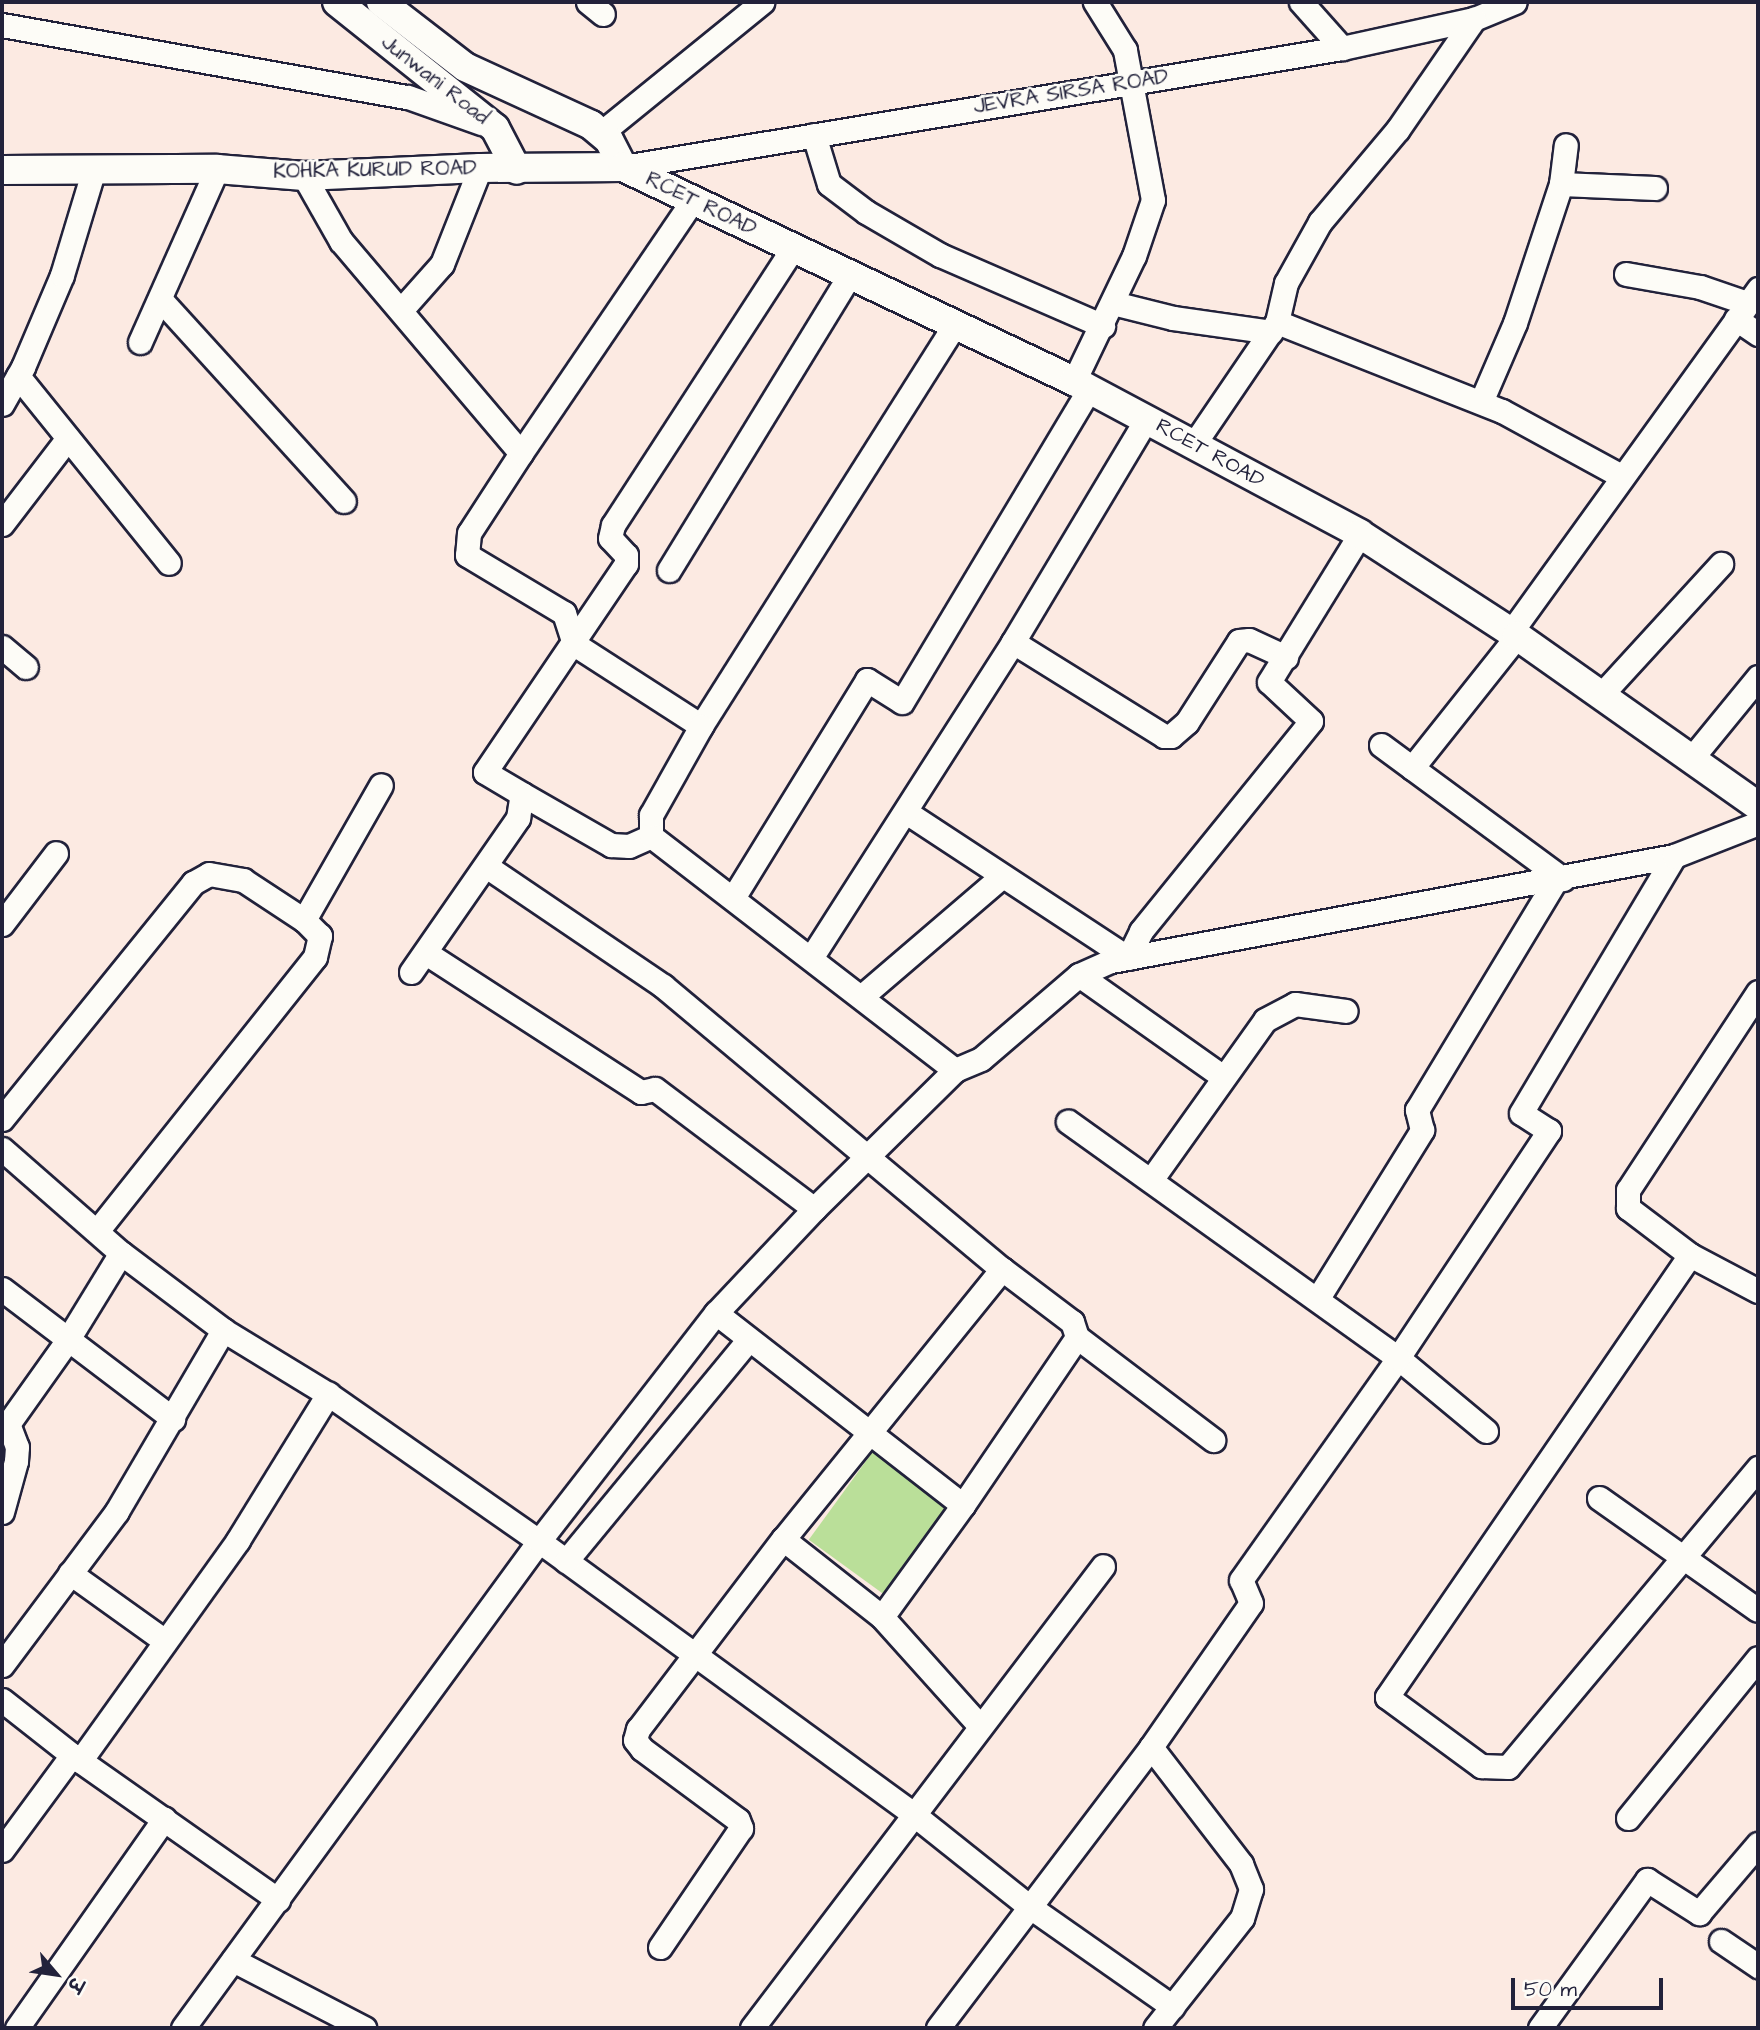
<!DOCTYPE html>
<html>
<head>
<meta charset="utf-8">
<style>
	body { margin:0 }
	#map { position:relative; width:1760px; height:2030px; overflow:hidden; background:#fceae2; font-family:"Architects Daughter","Playpen Sans Deva",sans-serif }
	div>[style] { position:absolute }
	.green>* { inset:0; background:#badf99; transform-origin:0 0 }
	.roads { filter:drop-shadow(2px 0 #22223b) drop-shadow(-2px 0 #22223b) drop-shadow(0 2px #22223b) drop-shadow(0 -2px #22223b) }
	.minor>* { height:23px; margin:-11.5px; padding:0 11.5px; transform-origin:11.5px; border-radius:11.5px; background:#fdfcf7 }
	.major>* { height:28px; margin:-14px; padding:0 14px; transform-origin:14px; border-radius:14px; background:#fdfcf7 }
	span { translate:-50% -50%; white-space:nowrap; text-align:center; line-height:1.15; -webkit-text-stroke:5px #fdfcf7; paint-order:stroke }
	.street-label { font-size:21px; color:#22223b }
	.frame { position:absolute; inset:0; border:4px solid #22223b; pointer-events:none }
	.north { position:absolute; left:21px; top:1939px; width:70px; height:70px; -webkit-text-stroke:5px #fdfcf7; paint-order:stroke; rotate:119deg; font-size:19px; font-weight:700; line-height:28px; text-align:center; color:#22223b }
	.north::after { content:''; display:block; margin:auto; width:24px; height:32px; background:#22223b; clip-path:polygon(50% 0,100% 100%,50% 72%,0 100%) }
	.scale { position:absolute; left:1511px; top:1978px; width:152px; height:32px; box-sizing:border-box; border:4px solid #22223b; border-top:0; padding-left:9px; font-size:21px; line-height:24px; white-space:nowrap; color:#22223b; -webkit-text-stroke:5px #fdfcf7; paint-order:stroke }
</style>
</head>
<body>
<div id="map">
	<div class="green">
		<div style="left:874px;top:1450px;width:94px;height:111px;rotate:36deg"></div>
	</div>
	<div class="roads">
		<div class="minor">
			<div style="left:588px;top:2px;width:19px;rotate:39deg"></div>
			<div style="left:1301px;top:2px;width:62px;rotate:48.3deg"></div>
			<div style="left:2px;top:25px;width:412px;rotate:10.1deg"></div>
			<div style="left:408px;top:97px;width:77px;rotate:19.6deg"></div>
			<div style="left:601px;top:133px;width:208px;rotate:-39.1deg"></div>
			<div style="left:814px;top:135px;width:51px;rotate:73deg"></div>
			<div style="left:829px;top:184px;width:46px;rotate:37.1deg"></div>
			<div style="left:866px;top:212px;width:86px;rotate:30.2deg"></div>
			<div style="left:940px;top:255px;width:178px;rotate:23.5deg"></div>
			<div style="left:623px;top:167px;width:729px;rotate:-9.4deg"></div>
			<div style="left:1342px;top:48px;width:135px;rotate:-12.4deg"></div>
			<div style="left:1474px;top:19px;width:44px;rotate:-22.5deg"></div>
			<div style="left:304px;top:176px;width:75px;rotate:60.4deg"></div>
			<div style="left:341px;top:241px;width:278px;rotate:49.7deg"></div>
			<div style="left:521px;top:453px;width:95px;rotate:123deg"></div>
			<div style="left:469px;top:533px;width:22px;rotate:95deg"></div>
			<div style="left:467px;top:555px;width:113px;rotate:30.9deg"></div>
			<div style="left:564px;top:613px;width:33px;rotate:72deg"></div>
			<div style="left:574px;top:644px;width:151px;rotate:32.8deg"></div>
			<div style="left:701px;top:726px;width:472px;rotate:-57.7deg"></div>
			<div style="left:1561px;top:184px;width:94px;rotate:2.4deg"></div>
			<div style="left:1626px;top:274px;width:75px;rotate:10deg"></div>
			<div style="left:1700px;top:287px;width:50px;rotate:18.8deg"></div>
			<div style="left:160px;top:299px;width:273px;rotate:47.7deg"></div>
			<div style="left:1113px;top:303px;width:62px;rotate:14deg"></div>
			<div style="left:1173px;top:318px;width:99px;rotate:8.1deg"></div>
			<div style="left:402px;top:309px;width:60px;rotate:-48.4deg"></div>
			<div style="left:442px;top:264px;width:103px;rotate:-68.4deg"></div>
			<div style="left:1736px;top:319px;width:27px;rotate:34deg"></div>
			<div style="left:1277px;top:322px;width:242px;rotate:21.6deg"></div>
			<div style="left:1502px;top:411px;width:136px;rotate:28.6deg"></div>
			<div style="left:140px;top:342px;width:189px;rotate:-66deg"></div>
			<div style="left:18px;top:376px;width:240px;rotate:51.1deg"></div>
			<div style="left:1074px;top:381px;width:139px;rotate:-64.4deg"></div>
			<div style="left:1134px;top:256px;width:59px;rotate:-71.3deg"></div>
			<div style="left:1153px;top:200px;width:153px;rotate:-100.6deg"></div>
			<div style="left:1125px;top:50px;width:57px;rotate:-122deg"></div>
			<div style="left:1481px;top:402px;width:86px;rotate:-66.7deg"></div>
			<div style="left:1515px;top:323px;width:146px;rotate:-71.7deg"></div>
			<div style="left:1561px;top:184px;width:39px;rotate:-83deg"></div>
			<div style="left:2px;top:404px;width:43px;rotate:-60.4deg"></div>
			<div style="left:23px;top:367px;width:100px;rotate:-67deg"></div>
			<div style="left:62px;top:275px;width:111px;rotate:-73.2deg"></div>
			<div style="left:1194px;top:444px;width:148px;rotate:-55.8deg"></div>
			<div style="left:1277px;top:322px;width:40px;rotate:-77deg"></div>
			<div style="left:1286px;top:283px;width:70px;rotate:-60.9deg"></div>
			<div style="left:1320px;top:222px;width:121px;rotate:-50deg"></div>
			<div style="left:1398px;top:129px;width:134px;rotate:-55.4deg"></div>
			<div style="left:521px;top:453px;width:306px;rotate:-55.8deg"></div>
			<div style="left:2px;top:524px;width:108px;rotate:-52.5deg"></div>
			<div style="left:669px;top:570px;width:345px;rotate:-58.5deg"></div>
			<div style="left:1511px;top:632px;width:423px;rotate:-54.2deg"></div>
			<div style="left:1013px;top:642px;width:178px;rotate:31.9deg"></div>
			<div style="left:1164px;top:736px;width:7px"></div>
			<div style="left:1171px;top:736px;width:21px;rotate:-41deg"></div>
			<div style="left:1187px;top:722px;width:96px;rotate:-57.3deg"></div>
			<div style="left:1239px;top:641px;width:10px;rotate:-6deg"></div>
			<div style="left:1249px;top:640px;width:41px;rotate:24.7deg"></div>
			<div style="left:2px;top:647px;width:31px;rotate:40deg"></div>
			<div style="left:1601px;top:695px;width:178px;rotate:-47.5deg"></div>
			<div style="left:1381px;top:745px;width:226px;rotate:36.4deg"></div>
			<div style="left:1691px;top:759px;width:106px;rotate:-50.7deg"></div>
			<div style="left:1412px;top:768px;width:169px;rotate:-51.5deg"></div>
			<div style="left:522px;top:794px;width:103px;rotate:29.8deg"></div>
			<div style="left:611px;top:845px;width:18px;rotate:3deg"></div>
			<div style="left:629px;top:846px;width:24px;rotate:-24deg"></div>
			<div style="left:651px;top:836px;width:384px;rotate:37.6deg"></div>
			<div style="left:906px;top:812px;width:266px;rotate:33.3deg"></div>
			<div style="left:1128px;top:958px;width:30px;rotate:-64deg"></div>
			<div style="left:1141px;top:931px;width:270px;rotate:-51deg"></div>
			<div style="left:1311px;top:721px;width:57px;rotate:-137.1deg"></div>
			<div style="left:1269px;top:682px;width:174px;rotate:-58.4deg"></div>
			<div style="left:651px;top:836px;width:21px;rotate:-90deg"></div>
			<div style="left:651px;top:815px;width:102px;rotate:-60.7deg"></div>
			<div style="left:486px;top:866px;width:214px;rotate:34.1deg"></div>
			<div style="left:663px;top:986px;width:442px;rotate:39.9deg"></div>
			<div style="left:1002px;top:1269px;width:348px;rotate:129deg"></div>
			<div style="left:783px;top:1539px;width:239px;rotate:127.3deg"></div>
			<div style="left:638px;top:1729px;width:11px;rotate:105deg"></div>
			<div style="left:635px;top:1740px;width:11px;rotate:52deg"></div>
			<div style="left:642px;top:1749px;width:119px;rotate:36.5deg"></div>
			<div style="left:738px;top:1820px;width:9px;rotate:69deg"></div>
			<div style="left:741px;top:1828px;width:144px;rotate:124.2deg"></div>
			<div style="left:733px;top:898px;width:256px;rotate:-58.4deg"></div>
			<div style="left:867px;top:680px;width:41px;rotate:32.2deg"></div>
			<div style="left:902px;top:702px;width:365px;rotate:-59.1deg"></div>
			<div style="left:2px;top:924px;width:89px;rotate:-52.7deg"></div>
			<div style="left:426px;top:953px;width:256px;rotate:32.9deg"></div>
			<div style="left:641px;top:1092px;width:14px;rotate:-12deg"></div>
			<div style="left:655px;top:1089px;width:199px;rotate:37deg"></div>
			<div style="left:811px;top:958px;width:375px;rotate:-57.4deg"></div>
			<div style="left:1013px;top:642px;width:261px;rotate:-59.1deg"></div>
			<div style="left:411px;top:972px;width:188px;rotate:-55.2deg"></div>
			<div style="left:518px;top:818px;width:24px;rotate:-81deg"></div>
			<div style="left:522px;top:794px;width:43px;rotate:-149.3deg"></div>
			<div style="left:485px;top:772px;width:251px;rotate:-55.9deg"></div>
			<div style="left:626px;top:564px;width:9px;rotate:-90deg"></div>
			<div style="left:626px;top:555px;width:23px;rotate:-133deg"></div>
			<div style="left:610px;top:538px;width:13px;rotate:-77deg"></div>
			<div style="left:613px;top:525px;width:329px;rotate:-57deg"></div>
			<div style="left:1079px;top:975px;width:176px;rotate:35.3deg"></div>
			<div style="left:861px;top:997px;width:186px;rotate:-40.6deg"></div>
			<div style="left:2px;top:1119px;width:304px;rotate:-51deg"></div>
			<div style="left:193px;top:883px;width:18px;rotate:-29deg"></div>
			<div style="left:209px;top:874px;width:35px;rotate:10deg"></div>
			<div style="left:243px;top:880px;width:73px;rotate:33.3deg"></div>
			<div style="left:304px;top:920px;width:155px;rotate:-60.3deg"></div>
			<div style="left:2px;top:1149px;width:158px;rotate:41.2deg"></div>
			<div style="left:121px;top:1253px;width:128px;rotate:37deg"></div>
			<div style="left:223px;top:1330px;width:123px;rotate:31.4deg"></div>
			<div style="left:328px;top:1394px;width:257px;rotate:34.9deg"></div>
			<div style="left:539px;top:1541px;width:463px;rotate:36.1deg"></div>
			<div style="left:913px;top:1814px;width:149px;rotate:38.5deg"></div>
			<div style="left:1030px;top:1907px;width:174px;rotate:35deg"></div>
			<div style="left:1151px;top:1180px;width:196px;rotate:-54.5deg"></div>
			<div style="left:1265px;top:1020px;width:34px;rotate:-28deg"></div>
			<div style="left:1295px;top:1004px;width:51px;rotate:7.8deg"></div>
			<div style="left:97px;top:1231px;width:350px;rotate:-51.5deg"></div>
			<div style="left:315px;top:957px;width:22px;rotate:-77deg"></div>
			<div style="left:320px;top:936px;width:23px;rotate:-135deg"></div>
			<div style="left:1690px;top:1255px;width:78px;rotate:-142.8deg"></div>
			<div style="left:1628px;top:1208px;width:18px;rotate:-90deg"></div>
			<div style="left:1628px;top:1190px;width:237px;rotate:-56.7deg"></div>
			<div style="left:2px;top:1289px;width:215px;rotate:37.2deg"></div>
			<div style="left:1758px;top:1291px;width:77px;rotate:-152.1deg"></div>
			<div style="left:1690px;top:1255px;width:536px;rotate:124.43deg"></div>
			<div style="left:1387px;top:1697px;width:117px;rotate:36.3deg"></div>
			<div style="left:1481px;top:1766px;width:27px;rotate:2deg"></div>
			<div style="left:1508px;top:1767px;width:390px;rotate:-50.1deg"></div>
			<div style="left:1318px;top:1298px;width:198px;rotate:-58.2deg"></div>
			<div style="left:1422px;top:1130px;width:21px;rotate:-104deg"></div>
			<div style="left:1417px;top:1110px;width:269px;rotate:-58.9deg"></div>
			<div style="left:716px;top:1313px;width:313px;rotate:37.9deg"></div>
			<div style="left:963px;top:1505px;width:138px;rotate:125.9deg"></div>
			<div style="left:882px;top:1617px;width:126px;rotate:-141.8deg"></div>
			<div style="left:1077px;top:1337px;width:171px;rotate:37.1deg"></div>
			<div style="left:2px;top:1425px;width:6px;rotate:-9deg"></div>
			<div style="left:8px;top:1424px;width:102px;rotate:-54.6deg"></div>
			<div style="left:67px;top:1341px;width:103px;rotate:-58.5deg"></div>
			<div style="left:1486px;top:1431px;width:114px;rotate:-140.3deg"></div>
			<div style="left:1398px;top:1358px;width:273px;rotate:-56.4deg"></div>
			<div style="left:1549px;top:1131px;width:33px;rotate:-147deg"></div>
			<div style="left:1521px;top:1113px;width:299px;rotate:-59.2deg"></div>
			<div style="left:1599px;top:1498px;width:194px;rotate:35.2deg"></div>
			<div style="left:963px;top:1505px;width:203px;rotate:-55.8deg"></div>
			<div style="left:1077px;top:1337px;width:16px;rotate:-108deg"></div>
			<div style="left:1072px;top:1322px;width:88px;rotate:-142.9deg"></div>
			<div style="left:2px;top:1512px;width:53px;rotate:-74.6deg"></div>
			<div style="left:16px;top:1461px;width:14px;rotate:-86deg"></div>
			<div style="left:17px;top:1447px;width:25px;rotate:-111deg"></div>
			<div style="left:566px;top:1561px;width:286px;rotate:-50.5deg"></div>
			<div style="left:70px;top:1573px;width:117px;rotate:35.6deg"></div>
			<div style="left:882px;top:1617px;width:145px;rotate:48.1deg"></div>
			<div style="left:2px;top:1665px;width:192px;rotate:-53.2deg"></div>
			<div style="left:117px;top:1511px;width:210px;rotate:-59.6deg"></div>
			<div style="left:2px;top:1700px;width:89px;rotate:38.2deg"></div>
			<div style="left:72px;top:1755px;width:252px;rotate:35.1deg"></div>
			<div style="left:1151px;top:1747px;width:148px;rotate:52.4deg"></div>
			<div style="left:1241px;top:1864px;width:27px;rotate:68deg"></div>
			<div style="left:1251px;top:1889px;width:30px;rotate:107deg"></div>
			<div style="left:1242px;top:1918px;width:140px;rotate:128.3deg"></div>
			<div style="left:80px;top:1761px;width:272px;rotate:-54.4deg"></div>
			<div style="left:238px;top:1540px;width:172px;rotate:-58.3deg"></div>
			<div style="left:1628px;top:1818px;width:206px;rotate:-50.9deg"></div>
			<div style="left:2px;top:1850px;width:118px;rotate:-53.6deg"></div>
			<div style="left:1721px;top:1941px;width:45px;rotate:34deg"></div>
			<div style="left:233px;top:1960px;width:148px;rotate:27.4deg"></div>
			<div style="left:17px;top:2028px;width:256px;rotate:-54.9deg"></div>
			<div style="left:183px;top:2028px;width:603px;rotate:-53.83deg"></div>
			<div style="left:539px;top:1541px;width:289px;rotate:-52.2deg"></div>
			<div style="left:716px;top:1313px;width:143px;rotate:-46.7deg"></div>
			<div style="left:814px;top:1209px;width:198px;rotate:-44.6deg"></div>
			<div style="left:955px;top:1070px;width:28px;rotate:-23deg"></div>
			<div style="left:981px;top:1059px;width:129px;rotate:-40.6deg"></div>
			<div style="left:1079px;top:975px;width:35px;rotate:-24deg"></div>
			<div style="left:1111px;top:961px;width:573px;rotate:-10.56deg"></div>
			<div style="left:1674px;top:856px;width:90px;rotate:-21.4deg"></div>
			<div style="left:752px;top:2028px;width:580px;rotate:-52.77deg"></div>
			<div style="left:938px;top:2028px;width:353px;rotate:-52.8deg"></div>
			<div style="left:1151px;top:1747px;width:175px;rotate:-55.2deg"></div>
			<div style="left:1251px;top:1603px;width:25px;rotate:-113deg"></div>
			<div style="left:1241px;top:1580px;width:272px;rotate:-54.7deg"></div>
			<div style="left:1398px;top:1358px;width:406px;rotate:-144.4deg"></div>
			<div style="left:1540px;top:2028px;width:183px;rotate:-54.1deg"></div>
			<div style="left:1647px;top:1880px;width:62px;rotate:32.4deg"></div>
			<div style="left:1699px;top:1913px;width:91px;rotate:-49.5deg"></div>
		</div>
		<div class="major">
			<div style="left:337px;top:2px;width:202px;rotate:38.6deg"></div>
			<div style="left:495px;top:128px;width:47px;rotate:62.4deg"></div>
			<div style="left:381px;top:2px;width:106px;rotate:37.7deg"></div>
			<div style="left:465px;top:67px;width:139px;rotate:24.7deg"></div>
			<div style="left:591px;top:125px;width:23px;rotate:40deg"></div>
			<div style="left:609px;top:140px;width:30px;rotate:63deg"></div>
			<div style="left:2px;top:170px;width:215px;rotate:-0.3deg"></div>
			<div style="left:217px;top:169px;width:87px;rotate:4.6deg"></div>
			<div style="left:304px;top:176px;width:176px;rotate:-2.6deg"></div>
			<div style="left:480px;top:168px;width:143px;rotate:-0.4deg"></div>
			<div style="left:623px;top:167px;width:499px;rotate:25.4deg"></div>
			<div style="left:1074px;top:381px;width:324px;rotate:28.1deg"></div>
			<div style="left:1360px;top:534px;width:187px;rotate:33deg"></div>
			<div style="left:1517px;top:636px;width:295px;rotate:35.2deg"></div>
		</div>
	</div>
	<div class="street-label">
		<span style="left:435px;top:80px;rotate:38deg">Junwani Road</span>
		<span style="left:1071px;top:92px;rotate:-9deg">JEVRA SIRSA ROAD</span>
		<span style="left:375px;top:170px;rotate:-1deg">KOHKA KURUD ROAD</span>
		<span style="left:701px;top:204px;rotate:26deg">RCET ROAD</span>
		<span style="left:1210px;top:453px;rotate:29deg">RCET ROAD</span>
	</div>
	<div class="frame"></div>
	<div class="north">उ</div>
	<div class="scale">50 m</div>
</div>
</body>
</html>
